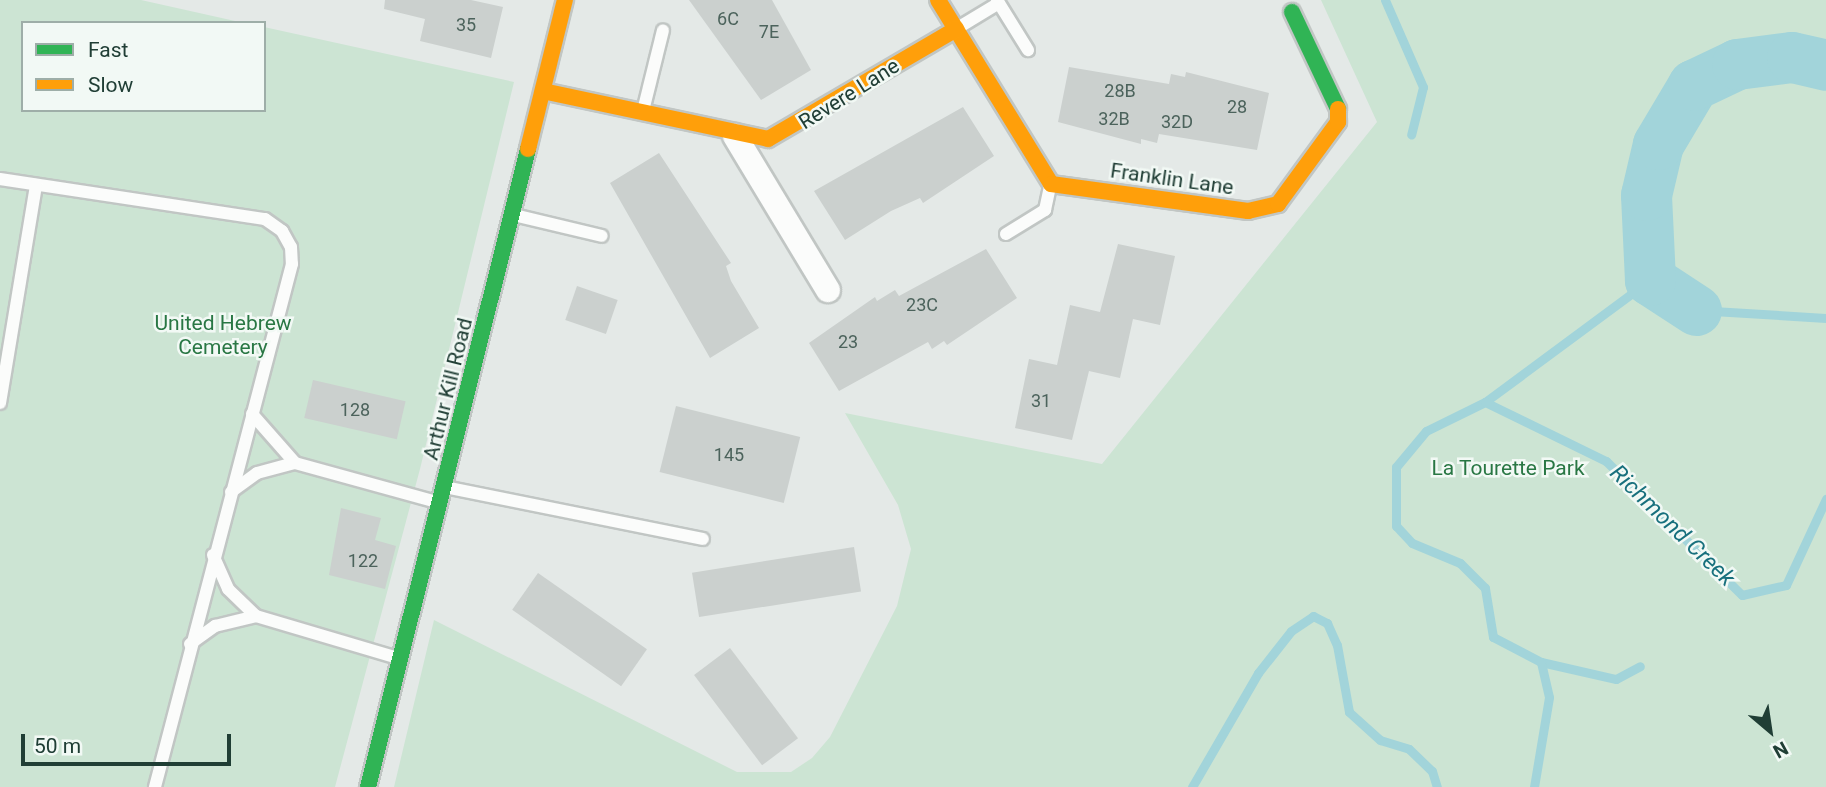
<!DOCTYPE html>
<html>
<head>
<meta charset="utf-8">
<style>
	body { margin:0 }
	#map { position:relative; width:1826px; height:787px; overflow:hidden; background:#e4e9e7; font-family:Roboto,sans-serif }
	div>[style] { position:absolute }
	.green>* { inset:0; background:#cce4d3 }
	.stream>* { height:9px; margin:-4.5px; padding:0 4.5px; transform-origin:4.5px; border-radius:4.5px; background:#a2d4da }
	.river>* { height:51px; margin:-25.5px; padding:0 25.5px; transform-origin:25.5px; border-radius:25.5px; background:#a2d4da }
	.building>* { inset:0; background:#cbd0ce; transform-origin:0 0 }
	.roads { filter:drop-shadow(2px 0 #c1c6c4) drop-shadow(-2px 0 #c1c6c4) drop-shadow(0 2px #c1c6c4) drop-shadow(0 -2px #c1c6c4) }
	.lane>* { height:12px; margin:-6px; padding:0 6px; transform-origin:6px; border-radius:6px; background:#fbfcfb }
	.street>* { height:24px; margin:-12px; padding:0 12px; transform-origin:12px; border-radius:12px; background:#fbfcfb }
	.fast>* { height:16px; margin:-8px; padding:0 8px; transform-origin:8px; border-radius:8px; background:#30b455 }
	.slow>* { height:16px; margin:-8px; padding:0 8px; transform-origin:8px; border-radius:8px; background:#ff9f0a }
	span { translate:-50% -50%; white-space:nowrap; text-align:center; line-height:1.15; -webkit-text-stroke:5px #f2f9f5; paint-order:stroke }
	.number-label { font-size:18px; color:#4c635c }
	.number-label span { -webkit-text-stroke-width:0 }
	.street-label { font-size:21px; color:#203e35 }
	.park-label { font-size:21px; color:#297744 }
	.water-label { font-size:23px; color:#18707d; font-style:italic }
	.legend { position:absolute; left:21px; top:21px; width:245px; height:91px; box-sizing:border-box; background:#f2f9f5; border:2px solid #9eaea8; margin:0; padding:9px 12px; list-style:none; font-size:21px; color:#203e35 }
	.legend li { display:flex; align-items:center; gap:14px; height:35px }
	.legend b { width:35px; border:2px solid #9eaea8 }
	.north { position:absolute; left:1735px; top:696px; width:70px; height:70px; -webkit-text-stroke:5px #f2f9f5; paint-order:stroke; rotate:151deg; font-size:19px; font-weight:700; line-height:28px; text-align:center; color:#203e35 }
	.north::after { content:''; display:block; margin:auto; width:24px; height:32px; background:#203e35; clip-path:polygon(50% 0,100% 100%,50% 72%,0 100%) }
	.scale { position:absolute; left:21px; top:734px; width:210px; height:32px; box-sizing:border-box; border:4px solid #203e35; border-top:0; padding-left:9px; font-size:21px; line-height:24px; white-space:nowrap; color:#203e35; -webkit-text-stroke:5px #f2f9f5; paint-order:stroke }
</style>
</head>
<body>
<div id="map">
	<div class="green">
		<div style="clip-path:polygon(0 0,141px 0,244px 23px,23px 23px,23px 110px,264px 110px,264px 27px,514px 82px,420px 469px,335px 787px,0 787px)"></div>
		<div style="clip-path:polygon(1321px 0,1826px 0,1826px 787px,394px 787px,434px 620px,737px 772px,791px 772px,812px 758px,830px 737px,897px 606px,911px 549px,898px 505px,845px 413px,1102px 464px,1377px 122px)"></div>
	</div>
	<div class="stream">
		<div style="left:1385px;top:0;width:95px;rotate:66.4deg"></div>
		<div style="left:1423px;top:87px;width:49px;rotate:104deg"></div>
		<div style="left:1696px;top:310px;width:130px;rotate:3.5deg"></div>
		<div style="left:1485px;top:402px;width:205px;rotate:-36.5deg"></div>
		<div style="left:1541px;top:662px;width:77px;rotate:12.8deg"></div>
		<div style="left:1616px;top:679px;width:27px;rotate:-28deg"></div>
		<div style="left:1192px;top:787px;width:132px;rotate:-59.9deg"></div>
		<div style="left:1258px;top:673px;width:53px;rotate:-51.8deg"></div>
		<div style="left:1291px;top:631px;width:27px;rotate:-34deg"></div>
		<div style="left:1313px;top:616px;width:16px;rotate:27deg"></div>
		<div style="left:1327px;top:623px;width:24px;rotate:66deg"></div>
		<div style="left:1337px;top:645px;width:68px;rotate:79.8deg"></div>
		<div style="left:1349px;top:712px;width:42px;rotate:42.1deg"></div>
		<div style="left:1380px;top:740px;width:30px;rotate:17deg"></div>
		<div style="left:1409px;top:749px;width:32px;rotate:44deg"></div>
		<div style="left:1432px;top:771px;width:17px;rotate:73deg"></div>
		<div style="left:1534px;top:787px;width:91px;rotate:-80.5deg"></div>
		<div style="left:1549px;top:697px;width:36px;rotate:-103deg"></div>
		<div style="left:1541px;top:662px;width:54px;rotate:-152.5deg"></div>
		<div style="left:1493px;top:637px;width:50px;rotate:-99.3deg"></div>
		<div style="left:1485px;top:588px;width:35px;rotate:-135deg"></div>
		<div style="left:1460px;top:563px;width:52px;rotate:-157.4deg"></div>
		<div style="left:1412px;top:543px;width:23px;rotate:-133deg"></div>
		<div style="left:1396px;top:526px;width:59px;rotate:-90deg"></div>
		<div style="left:1396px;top:467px;width:47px;rotate:-50.2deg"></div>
		<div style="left:1426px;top:431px;width:66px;rotate:-26.2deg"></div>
		<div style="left:1485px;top:402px;width:135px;rotate:26deg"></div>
		<div style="left:1606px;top:461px;width:191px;rotate:44.6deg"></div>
		<div style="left:1742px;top:595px;width:45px;rotate:-12.8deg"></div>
		<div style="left:1786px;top:585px;width:95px;rotate:-65.1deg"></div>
	</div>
	<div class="river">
		<div style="left:1696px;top:310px;width:55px;rotate:-146.9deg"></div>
		<div style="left:1650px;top:280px;width:85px;rotate:-92.7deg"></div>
		<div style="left:1646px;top:195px;width:52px;rotate:-76.8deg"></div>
		<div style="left:1658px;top:144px;width:69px;rotate:-59.3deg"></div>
		<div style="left:1693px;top:85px;width:49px;rotate:-25.5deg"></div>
		<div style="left:1737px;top:64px;width:55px;rotate:-7.3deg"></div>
		<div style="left:1792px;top:57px;width:35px;rotate:13deg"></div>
	</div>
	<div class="building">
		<div style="clip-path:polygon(385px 0,471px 0,503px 7px,491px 58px,420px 41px,425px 19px,384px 9px)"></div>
		<div style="clip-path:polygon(689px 0,772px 0,811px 70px,761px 100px)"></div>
		<div style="clip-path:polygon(1069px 67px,1169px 84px,1171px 74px,1185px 77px,1186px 72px,1269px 93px,1257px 150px,1159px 134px,1157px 143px,1141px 139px,1141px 144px,1058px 122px)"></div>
		<div style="clip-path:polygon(963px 107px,994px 156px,923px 203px,920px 198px,891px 211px,845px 240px,814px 191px)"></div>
		<div style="clip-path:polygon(659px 153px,731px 263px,726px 266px,731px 281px,759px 328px,710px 358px,610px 183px)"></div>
		<div style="clip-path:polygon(1118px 244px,1175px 256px,1160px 325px,1133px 319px,1120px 378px,1089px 371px,1072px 440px,1015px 428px,1029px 359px,1057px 365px,1070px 305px,1100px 312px)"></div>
		<div style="clip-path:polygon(986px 249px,1017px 298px,947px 345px,944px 341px,932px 349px,928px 342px,839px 391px,809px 343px,875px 297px,877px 301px,895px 290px,899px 296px)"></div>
		<div style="left:577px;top:286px;width:43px;height:36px;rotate:19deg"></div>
		<div style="left:313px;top:380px;width:95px;height:39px;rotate:13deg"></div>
		<div style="left:676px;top:406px;width:128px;height:68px;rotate:14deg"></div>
		<div style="clip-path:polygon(341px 508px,381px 518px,375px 540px,396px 546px,385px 589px,329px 575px)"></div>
		<div style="left:854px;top:547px;width:45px;height:164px;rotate:81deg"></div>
		<div style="left:538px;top:573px;width:133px;height:45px;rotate:35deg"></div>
		<div style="left:730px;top:648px;width:113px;height:45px;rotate:53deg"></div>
	</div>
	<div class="roads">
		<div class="lane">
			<div style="left:997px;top:0;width:59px;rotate:58.2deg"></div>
			<div style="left:956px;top:29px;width:50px;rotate:-31.2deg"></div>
			<div style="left:643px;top:111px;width:83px;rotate:-76.1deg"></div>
			<div style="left:0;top:179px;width:268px;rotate:8.6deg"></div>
			<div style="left:265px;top:219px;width:21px;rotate:35deg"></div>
			<div style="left:282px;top:231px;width:18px;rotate:61deg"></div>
			<div style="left:291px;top:247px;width:17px;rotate:87deg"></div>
			<div style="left:292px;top:264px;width:541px;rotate:104.68deg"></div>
			<div style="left:514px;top:215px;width:90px;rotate:13.4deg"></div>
			<div style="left:1006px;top:234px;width:46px;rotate:-31.6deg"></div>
			<div style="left:1045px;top:210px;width:24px;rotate:-78deg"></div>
			<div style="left:0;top:403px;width:221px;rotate:-80.6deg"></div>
			<div style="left:252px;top:414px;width:65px;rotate:48.7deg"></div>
			<div style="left:295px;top:463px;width:147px;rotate:15.4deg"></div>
			<div style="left:445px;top:487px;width:263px;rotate:11.4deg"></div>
			<div style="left:231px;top:492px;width:32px;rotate:-36deg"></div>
			<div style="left:257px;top:473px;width:39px;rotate:-15deg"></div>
			<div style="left:213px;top:555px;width:37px;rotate:66deg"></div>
			<div style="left:228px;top:589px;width:39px;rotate:44deg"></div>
			<div style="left:256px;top:616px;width:148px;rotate:16.5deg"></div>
			<div style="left:190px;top:644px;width:31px;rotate:-36deg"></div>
			<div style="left:215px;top:626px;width:42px;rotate:-13.7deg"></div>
		</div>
		<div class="street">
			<div style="left:735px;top:136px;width:180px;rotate:58.9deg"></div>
		</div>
		<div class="fast">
			<div style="left:1292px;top:12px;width:107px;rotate:64.6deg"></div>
			<div style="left:368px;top:787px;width:658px;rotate:-75.92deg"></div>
		</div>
		<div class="slow">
			<div style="left:938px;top:0;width:216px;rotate:58.4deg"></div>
			<div style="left:1051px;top:184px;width:199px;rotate:7.8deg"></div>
			<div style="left:1248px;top:211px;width:31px;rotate:-13deg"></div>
			<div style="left:1278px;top:204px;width:102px;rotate:-53.8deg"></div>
			<div style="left:1338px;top:122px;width:13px;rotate:-90deg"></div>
			<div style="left:543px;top:91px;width:230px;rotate:12deg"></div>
			<div style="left:768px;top:139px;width:218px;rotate:-30.3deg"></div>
			<div style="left:528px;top:149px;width:154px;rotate:-76.1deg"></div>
		</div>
	</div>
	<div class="number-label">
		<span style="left:728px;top:19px">6C</span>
		<span style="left:466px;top:25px">35</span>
		<span style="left:769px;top:32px">7E</span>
		<span style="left:1120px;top:91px">28B</span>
		<span style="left:1237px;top:107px">28</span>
		<span style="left:1114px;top:119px">32B</span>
		<span style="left:1177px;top:122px">32D</span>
		<span style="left:922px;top:305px">23C</span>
		<span style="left:848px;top:342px">23</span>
		<span style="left:1041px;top:401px">31</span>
		<span style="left:355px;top:410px">128</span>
		<span style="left:729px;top:455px">145</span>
		<span style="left:363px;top:561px">122</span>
	</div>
	<div class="street-label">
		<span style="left:849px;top:94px;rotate:-32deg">Revere Lane</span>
		<span style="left:1172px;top:179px;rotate:8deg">Franklin Lane</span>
		<span style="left:448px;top:389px;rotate:-76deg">Arthur Kill Road</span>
	</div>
	<div class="park-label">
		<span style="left:223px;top:335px">United Hebrew<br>Cemetery</span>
		<span style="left:1508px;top:468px">La Tourette Park</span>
	</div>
	<div class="water-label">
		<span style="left:1672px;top:526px;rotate:44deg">Richmond Creek</span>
	</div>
	<ul class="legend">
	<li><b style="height:9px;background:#30b455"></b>Fast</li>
	<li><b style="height:9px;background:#ff9f0a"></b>Slow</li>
	</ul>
	<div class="north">N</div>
	<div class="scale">50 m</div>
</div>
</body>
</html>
